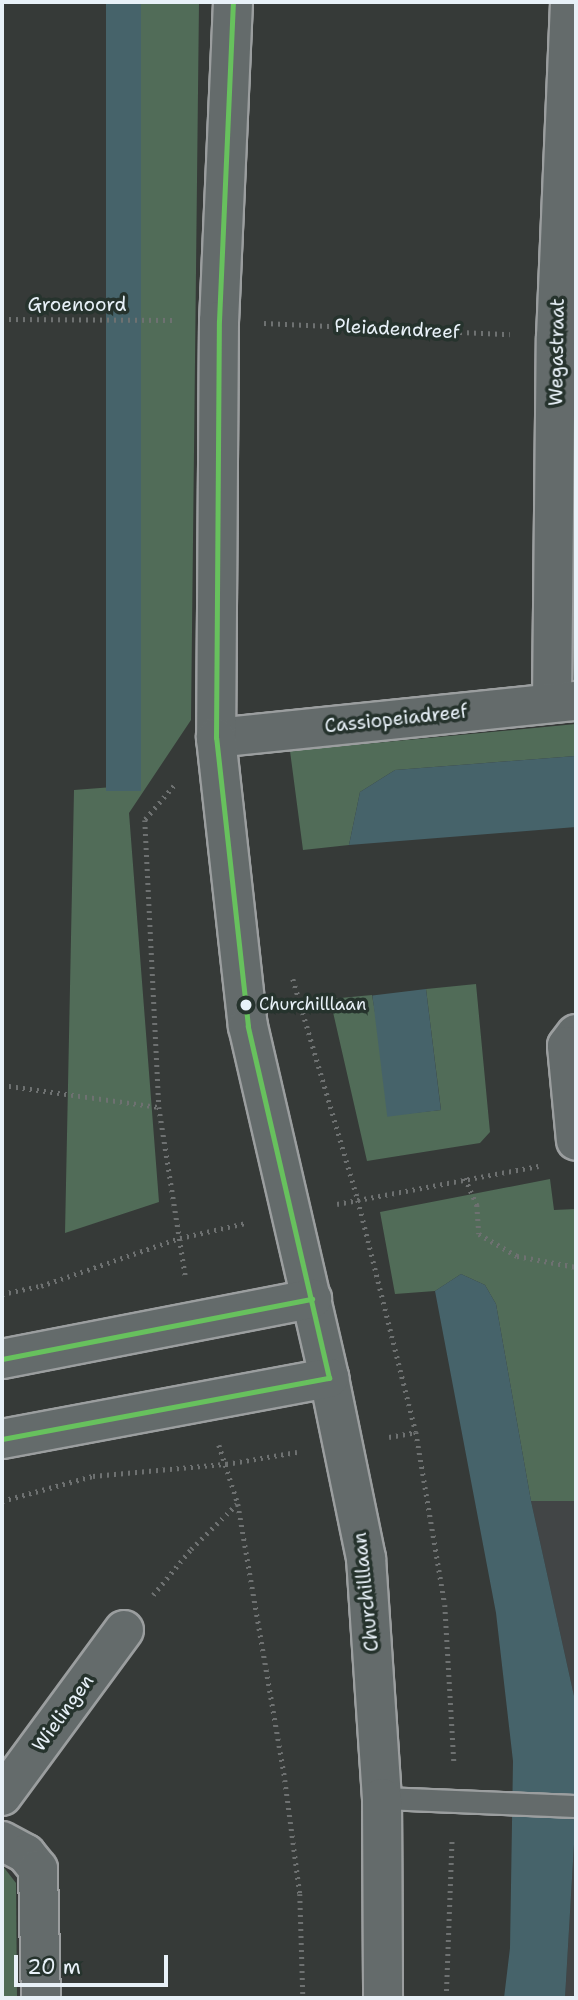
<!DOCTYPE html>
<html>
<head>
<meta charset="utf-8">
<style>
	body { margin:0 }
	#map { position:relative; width:578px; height:2000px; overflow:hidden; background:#363a38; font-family:"Shantell Sans",sans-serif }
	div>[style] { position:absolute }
	.built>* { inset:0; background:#424546 }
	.green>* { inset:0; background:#516c58 }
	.water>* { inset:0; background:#46636a; transform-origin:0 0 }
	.path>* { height:4.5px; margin-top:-2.25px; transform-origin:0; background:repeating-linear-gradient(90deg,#6e7171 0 2px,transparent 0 7px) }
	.roads { filter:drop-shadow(2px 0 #9b9e9f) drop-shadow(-2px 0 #9b9e9f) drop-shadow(0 2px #9b9e9f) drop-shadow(0 -2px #9b9e9f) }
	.service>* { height:21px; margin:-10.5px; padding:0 10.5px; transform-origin:10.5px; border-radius:10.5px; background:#646b6b }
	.minor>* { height:38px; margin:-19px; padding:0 19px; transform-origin:19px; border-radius:19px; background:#646b6b }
	.tertiary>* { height:38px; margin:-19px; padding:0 19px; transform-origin:19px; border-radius:19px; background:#646b6b }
	.bus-1>* { height:5px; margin:-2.5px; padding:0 2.5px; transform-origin:2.5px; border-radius:2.5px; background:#67c15d }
	.dots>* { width:19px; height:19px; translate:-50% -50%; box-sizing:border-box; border:4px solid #26332d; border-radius:50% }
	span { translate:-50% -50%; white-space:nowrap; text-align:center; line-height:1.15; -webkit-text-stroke:7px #26332d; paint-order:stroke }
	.bus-label { font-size:17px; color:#e8f1f8 }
	.left { translate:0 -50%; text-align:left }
	.street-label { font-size:19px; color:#e8f1f8 }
	.frame { position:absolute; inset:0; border:4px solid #e8f1f8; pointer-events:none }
	.scale { position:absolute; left:14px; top:1955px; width:154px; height:32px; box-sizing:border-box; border:4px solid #e8f1f8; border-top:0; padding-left:9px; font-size:21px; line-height:24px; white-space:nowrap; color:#e8f1f8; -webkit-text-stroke:5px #26332d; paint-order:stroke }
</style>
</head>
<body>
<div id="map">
	<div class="built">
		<div style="clip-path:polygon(531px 1501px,576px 1501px,576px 1705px)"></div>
		<div style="clip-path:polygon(576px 1810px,576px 1998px,565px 1998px)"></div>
	</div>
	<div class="green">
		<div style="clip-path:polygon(141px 2px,199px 2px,191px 720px,129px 813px,159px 1202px,65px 1233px,74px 790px,113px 787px)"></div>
		<div style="clip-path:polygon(576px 724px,576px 756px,395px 770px,360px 792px,349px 845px,303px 850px,290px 751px)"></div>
		<div style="clip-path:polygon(476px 984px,490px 1132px,480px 1143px,367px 1161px,330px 999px,372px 995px,393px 1115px,441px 1110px,426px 989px)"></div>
		<div style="clip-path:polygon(550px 1179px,554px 1210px,576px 1209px,576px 1501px,531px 1501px,496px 1304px,485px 1285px,461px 1274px,435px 1291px,395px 1294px,380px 1212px)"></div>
		<div style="clip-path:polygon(2px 1865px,16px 1883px,17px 1998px,2px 1998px)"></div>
	</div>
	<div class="water">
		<div style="left:106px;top:2px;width:35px;height:789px"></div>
		<div style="clip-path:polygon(576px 756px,576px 827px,349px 845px,360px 792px,395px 770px)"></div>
		<div style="left:426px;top:989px;width:122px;height:54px;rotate:83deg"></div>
		<div style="clip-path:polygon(461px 1274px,485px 1285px,496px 1304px,531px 1501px,576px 1705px,576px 1810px,565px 1998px,504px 1998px,510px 1948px,513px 1761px,496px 1613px,435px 1291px)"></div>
	</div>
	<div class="path">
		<div style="left:2px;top:319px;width:172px;rotate:0.3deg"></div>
		<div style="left:264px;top:323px;width:246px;rotate:2.6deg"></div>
		<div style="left:174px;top:786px;width:45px;rotate:130.5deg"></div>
		<div style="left:145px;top:820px;width:287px;rotate:87.2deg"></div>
		<div style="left:159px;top:1107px;width:174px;rotate:81.1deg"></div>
		<div style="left:293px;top:979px;width:230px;rotate:73.6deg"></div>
		<div style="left:358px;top:1200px;width:239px;rotate:76deg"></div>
		<div style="left:416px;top:1432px;width:175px;rotate:80.5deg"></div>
		<div style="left:445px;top:1605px;width:158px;rotate:86.7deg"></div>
		<div style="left:2px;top:1085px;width:159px;rotate:8deg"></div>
		<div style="left:465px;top:1178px;width:30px;rotate:66deg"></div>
		<div style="left:477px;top:1205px;width:29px;rotate:86deg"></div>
		<div style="left:479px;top:1234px;width:44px;rotate:30.1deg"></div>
		<div style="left:517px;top:1256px;width:60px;rotate:10.6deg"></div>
		<div style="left:337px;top:1204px;width:205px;rotate:-10.7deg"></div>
		<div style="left:2px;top:1294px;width:40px;rotate:-12deg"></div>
		<div style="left:41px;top:1286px;width:147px;rotate:-19.1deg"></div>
		<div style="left:180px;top:1238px;width:68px;rotate:-12.8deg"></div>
		<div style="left:389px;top:1437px;width:27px;rotate:-10deg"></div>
		<div style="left:219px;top:1445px;width:62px;rotate:72.1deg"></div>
		<div style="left:238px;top:1504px;width:280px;rotate:80.3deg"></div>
		<div style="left:285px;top:1780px;width:115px;rotate:82.5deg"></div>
		<div style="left:300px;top:1894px;width:104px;rotate:88.3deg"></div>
		<div style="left:2px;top:1501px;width:94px;rotate:-15.4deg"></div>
		<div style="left:93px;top:1476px;width:134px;rotate:-5.2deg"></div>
		<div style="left:226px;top:1464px;width:72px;rotate:-9.6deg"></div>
		<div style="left:153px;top:1595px;width:60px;rotate:-50.4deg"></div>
		<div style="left:191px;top:1549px;width:64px;rotate:-44.4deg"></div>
		<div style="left:446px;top:1998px;width:160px;rotate:-87.9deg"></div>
	</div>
	<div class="roads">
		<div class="service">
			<div style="left:382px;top:1798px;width:194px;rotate:2.4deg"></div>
		</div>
		<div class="minor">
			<div style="left:552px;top:702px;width:365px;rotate:-89.4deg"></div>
			<div style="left:556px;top:337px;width:335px;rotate:-87.6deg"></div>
			<div style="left:216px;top:738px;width:362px;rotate:-5.9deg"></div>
			<div style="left:576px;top:1034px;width:15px;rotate:127deg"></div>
			<div style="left:567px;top:1046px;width:95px;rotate:84.6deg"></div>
			<div style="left:2px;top:1796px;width:206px;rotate:-53.7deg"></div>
			<div style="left:2px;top:1841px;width:27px;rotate:28deg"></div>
			<div style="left:26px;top:1854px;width:19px;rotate:51deg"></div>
			<div style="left:38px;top:1869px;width:129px;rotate:88.7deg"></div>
		</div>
		<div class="tertiary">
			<div style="left:233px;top:2px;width:319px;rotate:92.5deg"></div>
			<div style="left:219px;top:321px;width:417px;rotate:90.4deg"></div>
			<div style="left:216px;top:738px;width:290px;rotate:83.7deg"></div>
			<div style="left:248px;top:1026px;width:361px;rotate:77deg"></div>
			<div style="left:329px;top:1378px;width:184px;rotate:78.4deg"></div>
			<div style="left:366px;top:1558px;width:241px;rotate:86.2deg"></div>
			<div style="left:382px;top:1798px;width:200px;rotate:89.7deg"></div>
			<div style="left:2px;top:1359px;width:316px;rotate:-11deg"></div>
			<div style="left:2px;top:1439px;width:333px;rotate:-10.6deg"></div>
		</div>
	</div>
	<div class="bus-1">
		<div style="left:2px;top:1359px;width:316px;rotate:-11deg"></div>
		<div style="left:2px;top:1439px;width:333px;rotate:-10.6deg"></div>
		<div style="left:329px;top:1378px;width:361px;rotate:-103deg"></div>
		<div style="left:248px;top:1026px;width:290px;rotate:-96.3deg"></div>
		<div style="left:216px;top:738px;width:417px;rotate:-89.6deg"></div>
		<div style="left:219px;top:321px;width:319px;rotate:-87.5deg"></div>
	</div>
	<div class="dots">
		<div style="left:246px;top:1005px;background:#e8f1f8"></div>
	</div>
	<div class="bus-label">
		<span class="left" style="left:259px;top:1005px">Churchilllaan</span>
	</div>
	<div class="street-label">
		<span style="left:77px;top:305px">Groenoord</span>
		<span style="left:397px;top:329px;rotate:3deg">Pleiadendreef</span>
		<span style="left:557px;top:352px;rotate:-89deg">Wegastraat</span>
		<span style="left:396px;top:719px;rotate:-6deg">Cassiopeiadreef</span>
		<span style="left:366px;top:1592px;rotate:-96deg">Churchilllaan</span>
		<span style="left:63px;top:1713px;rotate:-54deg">Wielingen</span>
	</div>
	<div class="frame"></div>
	<div class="scale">20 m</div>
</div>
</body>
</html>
